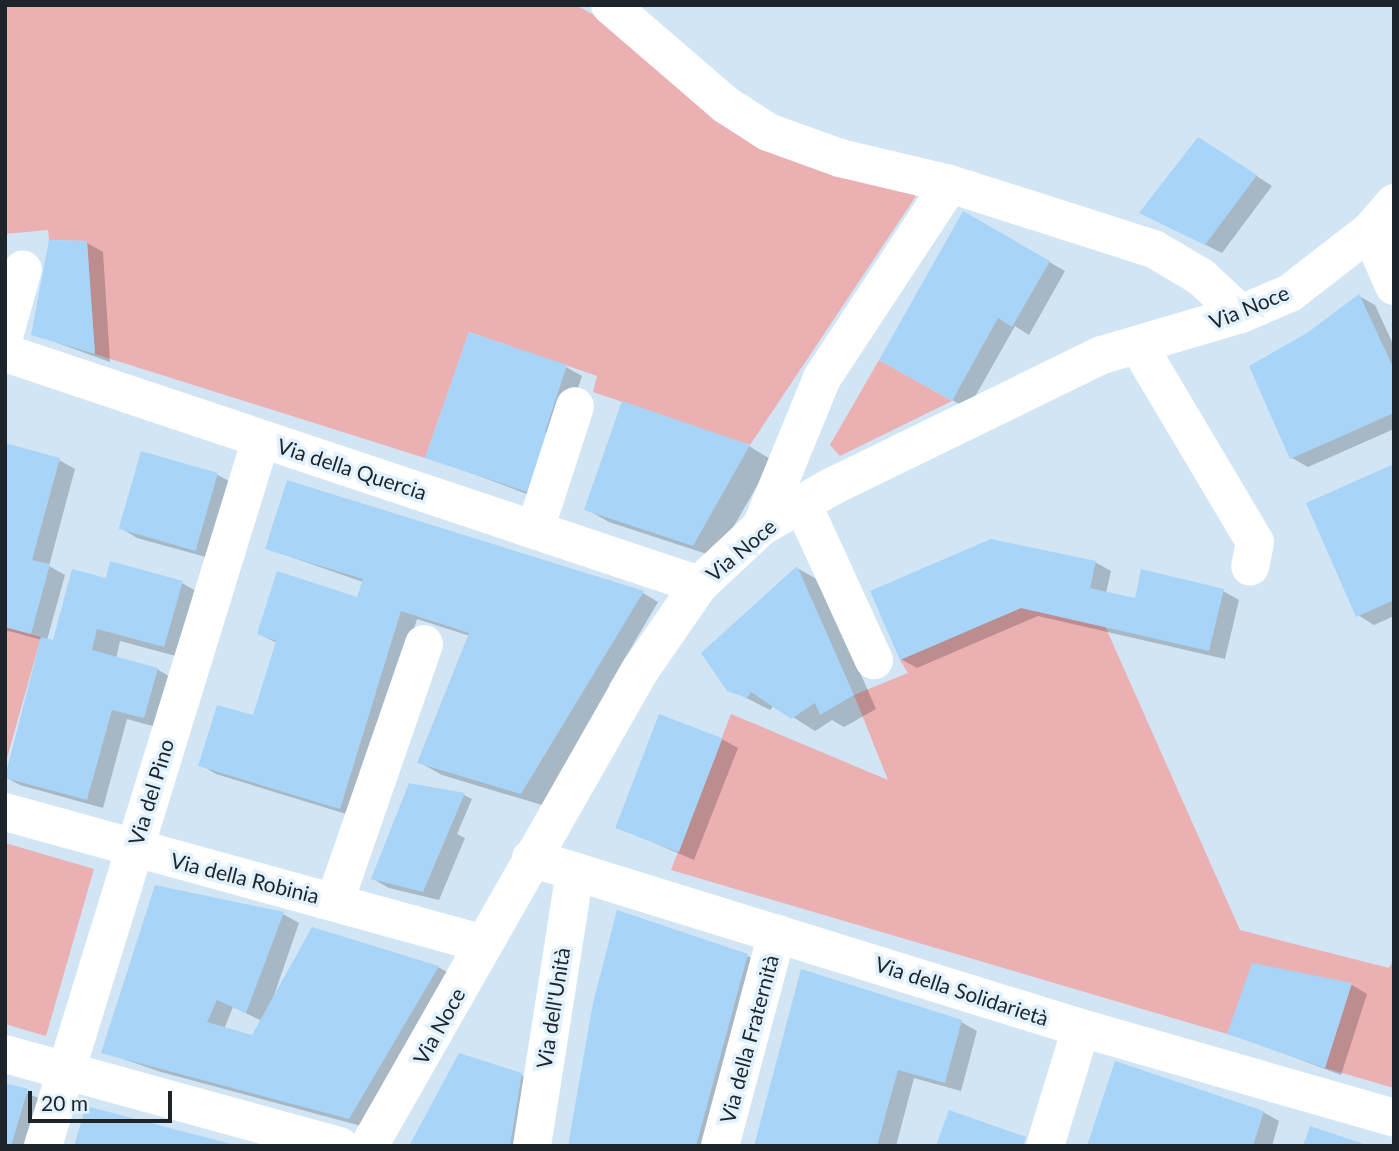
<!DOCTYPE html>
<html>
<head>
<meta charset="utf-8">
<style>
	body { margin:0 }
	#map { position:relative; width:1399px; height:1151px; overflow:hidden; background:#d1e5f5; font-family:Lato,sans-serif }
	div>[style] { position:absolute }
	.green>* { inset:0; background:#ebb0b2 }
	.shadow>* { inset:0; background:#0003 }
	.building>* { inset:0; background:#a8d5f7; transform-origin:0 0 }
	.minor>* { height:38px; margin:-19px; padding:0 19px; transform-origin:19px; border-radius:19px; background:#fff }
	span { translate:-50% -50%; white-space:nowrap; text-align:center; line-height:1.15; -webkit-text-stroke:7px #e1f2fe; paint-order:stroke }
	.street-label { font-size:21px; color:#1d242a }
	.frame { position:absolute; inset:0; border:7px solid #1d242a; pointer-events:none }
	.scale { position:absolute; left:28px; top:1091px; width:144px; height:32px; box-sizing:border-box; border:4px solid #1d242a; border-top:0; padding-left:9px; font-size:21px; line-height:24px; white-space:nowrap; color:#1d242a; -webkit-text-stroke:5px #e1f2fe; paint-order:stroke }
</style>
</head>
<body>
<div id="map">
	<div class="green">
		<div style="clip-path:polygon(5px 5px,576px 5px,916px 196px,750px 445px,593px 392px,597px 376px,469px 332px,425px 458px,95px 354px,87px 241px,49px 240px,48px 230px,5px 234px)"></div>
		<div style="clip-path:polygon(879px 360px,952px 401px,840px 456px,830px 445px)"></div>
		<div style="clip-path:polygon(1021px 608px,1105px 626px,1240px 930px,1389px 968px,1394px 959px,1394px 1088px,1325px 1068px,1352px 983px,1227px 1034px,671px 870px,731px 714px,888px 780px,854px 695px,908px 673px,900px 660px)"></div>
		<div style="clip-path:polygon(5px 627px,41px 637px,5px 765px)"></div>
		<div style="clip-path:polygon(5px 843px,94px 869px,46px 1036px,5px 1024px)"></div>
	</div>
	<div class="shadow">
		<div style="clip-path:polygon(1214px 148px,1272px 186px,1222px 253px,1157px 221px)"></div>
		<div style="clip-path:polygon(964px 213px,1065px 271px,1029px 335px,1015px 326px,968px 409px,881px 360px)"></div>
		<div style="clip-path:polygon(87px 243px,103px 252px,110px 362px,33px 334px)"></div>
		<div style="clip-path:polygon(1359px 296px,1375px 305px,1394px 346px,1394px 429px,1308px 467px,1292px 458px,1308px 334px)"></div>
		<div style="clip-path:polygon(566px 367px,582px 376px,560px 441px,549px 502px,427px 457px)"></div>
		<div style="clip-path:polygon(5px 445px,59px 460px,75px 469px,49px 566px,65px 575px,47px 640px,55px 642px,107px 580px,182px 583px,205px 596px,187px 659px,120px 641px,116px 659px,157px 669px,180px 683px,167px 730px,127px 719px,103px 808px,20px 785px,5px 777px,42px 640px,5px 630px)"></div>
		<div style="clip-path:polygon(749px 446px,772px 460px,716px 557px,609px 522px,586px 509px)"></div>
		<div style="clip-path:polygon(143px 453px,218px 475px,234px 484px,213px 559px,137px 538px,121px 528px)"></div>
		<div style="clip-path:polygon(1394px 466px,1394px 616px,1374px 625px,1358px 615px)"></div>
		<div style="clip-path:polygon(268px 549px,643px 593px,658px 602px,609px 685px,616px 689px,545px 806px,442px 775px,419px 762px,470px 636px,417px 619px,356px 817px,216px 774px,201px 765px,255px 718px,277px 643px,259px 634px,358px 599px,363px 582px)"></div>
		<div style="clip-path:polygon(1095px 562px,1111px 571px,1106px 593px,1136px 600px,1223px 591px,1239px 600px,1225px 659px,1038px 616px,917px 668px,901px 659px)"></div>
		<div style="clip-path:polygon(797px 568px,820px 581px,876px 709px,844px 727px,832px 720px,815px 731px,774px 705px,770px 710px,729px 689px)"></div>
		<div style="clip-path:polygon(722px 739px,738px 748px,694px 860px,617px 827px)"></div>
		<div style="clip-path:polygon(464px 795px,472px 799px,457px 834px,465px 838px,439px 900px,389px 888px,373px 879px)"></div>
		<div style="clip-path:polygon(evenodd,156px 887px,283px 914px,299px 923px,271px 1004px,438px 967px,454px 976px,365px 1127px,161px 1072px,103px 1052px,156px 887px,233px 1007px,262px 1021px,252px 1037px,224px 1029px,233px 1007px)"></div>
		<div style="clip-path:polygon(748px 956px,763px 965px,714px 1146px,570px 1146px)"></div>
		<div style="clip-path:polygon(1253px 965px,1352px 985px,1367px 994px,1341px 1075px,1230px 1033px)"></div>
		<div style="clip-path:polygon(961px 1022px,977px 1031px,961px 1091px,914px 1078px,896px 1146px,756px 1146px)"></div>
		<div style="clip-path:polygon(521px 1075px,537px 1084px,527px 1146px,411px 1146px)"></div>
		<div style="clip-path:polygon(5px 1085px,44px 1100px,30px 1146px,5px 1146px)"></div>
		<div style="clip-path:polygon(1263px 1112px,1279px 1121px,1272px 1146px,1088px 1146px)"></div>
	</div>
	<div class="building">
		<div style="clip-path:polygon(1198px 137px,1257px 175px,1205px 245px,1139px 213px)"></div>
		<div style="clip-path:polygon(963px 211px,1050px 261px,1012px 327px,998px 318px,952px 401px,879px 360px)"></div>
		<div style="clip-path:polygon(49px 240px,87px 241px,95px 354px,31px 335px)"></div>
		<div style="clip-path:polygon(1359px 294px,1394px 369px,1394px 413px,1290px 459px,1249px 366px,1307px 333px)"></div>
		<div style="clip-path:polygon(469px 332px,567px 365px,545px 432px,554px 435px,533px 494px,425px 458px)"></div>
		<div style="clip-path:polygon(622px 401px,750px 445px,693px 546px,584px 510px)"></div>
		<div style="clip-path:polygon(5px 443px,60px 458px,32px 560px,50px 564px,31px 634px,5px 627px)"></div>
		<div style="left:141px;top:451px;width:80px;height:81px;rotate:16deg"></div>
		<div style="clip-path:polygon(1394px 464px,1394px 600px,1356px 617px,1306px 503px)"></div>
		<div style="clip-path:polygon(287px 480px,644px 591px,521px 794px,417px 763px,469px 633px,401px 611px,340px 809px,198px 766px,217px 705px,253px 715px,276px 641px,257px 634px,277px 571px,357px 597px,363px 579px,265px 549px)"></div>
		<div style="clip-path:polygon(991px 539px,1096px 561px,1090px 588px,1135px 598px,1141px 569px,1224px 589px,1209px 651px,1021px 608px,900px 660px,870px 591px)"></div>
		<div style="clip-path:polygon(110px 561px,183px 581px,164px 647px,97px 629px,92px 650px,158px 668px,144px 718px,112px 710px,87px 800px,5px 778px,41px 637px,53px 640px,72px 569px,106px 578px)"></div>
		<div style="clip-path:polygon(797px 566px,854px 695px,820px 715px,815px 703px,791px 719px,751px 692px,747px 698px,727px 691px,701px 653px)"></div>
		<div style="left:659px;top:714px;width:68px;height:122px;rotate:21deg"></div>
		<div style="clip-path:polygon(409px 783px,465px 793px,423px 892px,371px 879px)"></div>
		<div style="clip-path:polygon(155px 885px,284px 912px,246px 1013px,217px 1000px,207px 1022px,252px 1035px,312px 927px,439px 966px,349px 1119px,101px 1053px)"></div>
		<div style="clip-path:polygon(617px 910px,748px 954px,696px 1146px,568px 1146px,593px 1003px)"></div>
		<div style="clip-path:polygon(1252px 963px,1352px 983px,1325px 1068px,1227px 1034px)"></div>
		<div style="clip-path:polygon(801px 969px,962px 1020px,945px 1083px,898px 1070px,877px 1146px,754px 1146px)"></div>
		<div style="clip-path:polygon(459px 1053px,522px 1073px,510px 1146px,409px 1146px)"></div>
		<div style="clip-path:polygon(1115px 1061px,1264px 1111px,1253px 1146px,1087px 1146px)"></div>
		<div style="clip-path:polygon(5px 1083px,28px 1089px,11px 1146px,5px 1146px)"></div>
		<div style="clip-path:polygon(86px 1106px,235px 1145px,235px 1146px,74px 1146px)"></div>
		<div style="clip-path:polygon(949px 1110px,1026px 1137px,1023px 1146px,936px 1146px)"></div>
		<div style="clip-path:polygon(1310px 1126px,1367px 1145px,1367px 1146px,1303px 1146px)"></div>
	</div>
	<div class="minor">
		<div style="left:610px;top:5px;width:153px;rotate:40.8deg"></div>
		<div style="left:726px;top:105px;width:50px;rotate:32.7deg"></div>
		<div style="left:768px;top:132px;width:77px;rotate:19.9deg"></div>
		<div style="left:840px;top:158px;width:113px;rotate:13.3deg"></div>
		<div style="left:950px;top:184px;width:214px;rotate:17.7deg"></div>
		<div style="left:1154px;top:249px;width:55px;rotate:30.8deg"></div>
		<div style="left:1201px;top:277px;width:54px;rotate:42.8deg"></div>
		<div style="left:1370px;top:231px;width:60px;rotate:66.4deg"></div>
		<div style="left:5px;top:333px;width:66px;rotate:-74.3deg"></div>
		<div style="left:1138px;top:345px;width:229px;rotate:59.3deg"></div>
		<div style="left:1255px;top:542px;width:25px;rotate:101deg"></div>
		<div style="left:5px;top:353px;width:732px;rotate:18.48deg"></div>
		<div style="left:802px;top:503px;width:173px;rotate:65.4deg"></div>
		<div style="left:761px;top:527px;width:161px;rotate:-67.7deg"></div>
		<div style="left:822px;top:378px;width:232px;rotate:-56.6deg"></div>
		<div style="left:535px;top:530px;width:130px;rotate:-72.1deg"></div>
		<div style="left:5px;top:812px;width:497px;rotate:15.4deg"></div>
		<div style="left:531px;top:858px;width:576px;rotate:17.18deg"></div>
		<div style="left:1081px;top:1028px;width:326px;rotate:16deg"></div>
		<div style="left:335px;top:901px;width:272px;rotate:-70.9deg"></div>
		<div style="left:5px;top:1054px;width:347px;rotate:15.4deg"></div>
		<div style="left:43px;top:1146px;width:740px;rotate:-72.86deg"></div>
		<div style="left:369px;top:1146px;width:546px;rotate:-60.33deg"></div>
		<div style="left:639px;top:672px;width:106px;rotate:-55.4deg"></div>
		<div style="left:699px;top:585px;width:85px;rotate:-43.1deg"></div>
		<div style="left:761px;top:527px;width:83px;rotate:-29.7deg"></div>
		<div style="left:833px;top:486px;width:299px;rotate:-26deg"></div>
		<div style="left:1102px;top:355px;width:145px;rotate:-16.4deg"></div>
		<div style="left:1241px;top:314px;width:53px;rotate:-23.2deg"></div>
		<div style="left:1290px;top:293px;width:101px;rotate:-37.8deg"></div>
		<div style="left:1370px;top:231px;width:37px;rotate:-49deg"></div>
		<div style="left:532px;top:1146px;width:278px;rotate:-81.1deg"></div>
		<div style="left:720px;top:1146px;width:220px;rotate:-75deg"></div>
		<div style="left:1045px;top:1146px;width:123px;rotate:-73deg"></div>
	</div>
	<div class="street-label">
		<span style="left:1249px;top:307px;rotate:-22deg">Via Noce</span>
		<span style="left:352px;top:469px;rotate:18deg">Via della Quercia</span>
		<span style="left:741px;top:550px;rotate:-40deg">Via Noce</span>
		<span style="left:151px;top:792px;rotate:-73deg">Via del Pino</span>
		<span style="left:245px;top:878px;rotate:14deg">Via della Robinia</span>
		<span style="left:962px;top:991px;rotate:18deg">Via della Solidarietà</span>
		<span style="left:553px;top:1008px;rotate:-81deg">Via dell'Unità</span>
		<span style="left:439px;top:1026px;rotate:-61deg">Via Noce</span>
		<span style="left:749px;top:1039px;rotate:-75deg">Via della Fraternità</span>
	</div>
	<div class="frame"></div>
	<div class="scale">20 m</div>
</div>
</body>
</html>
